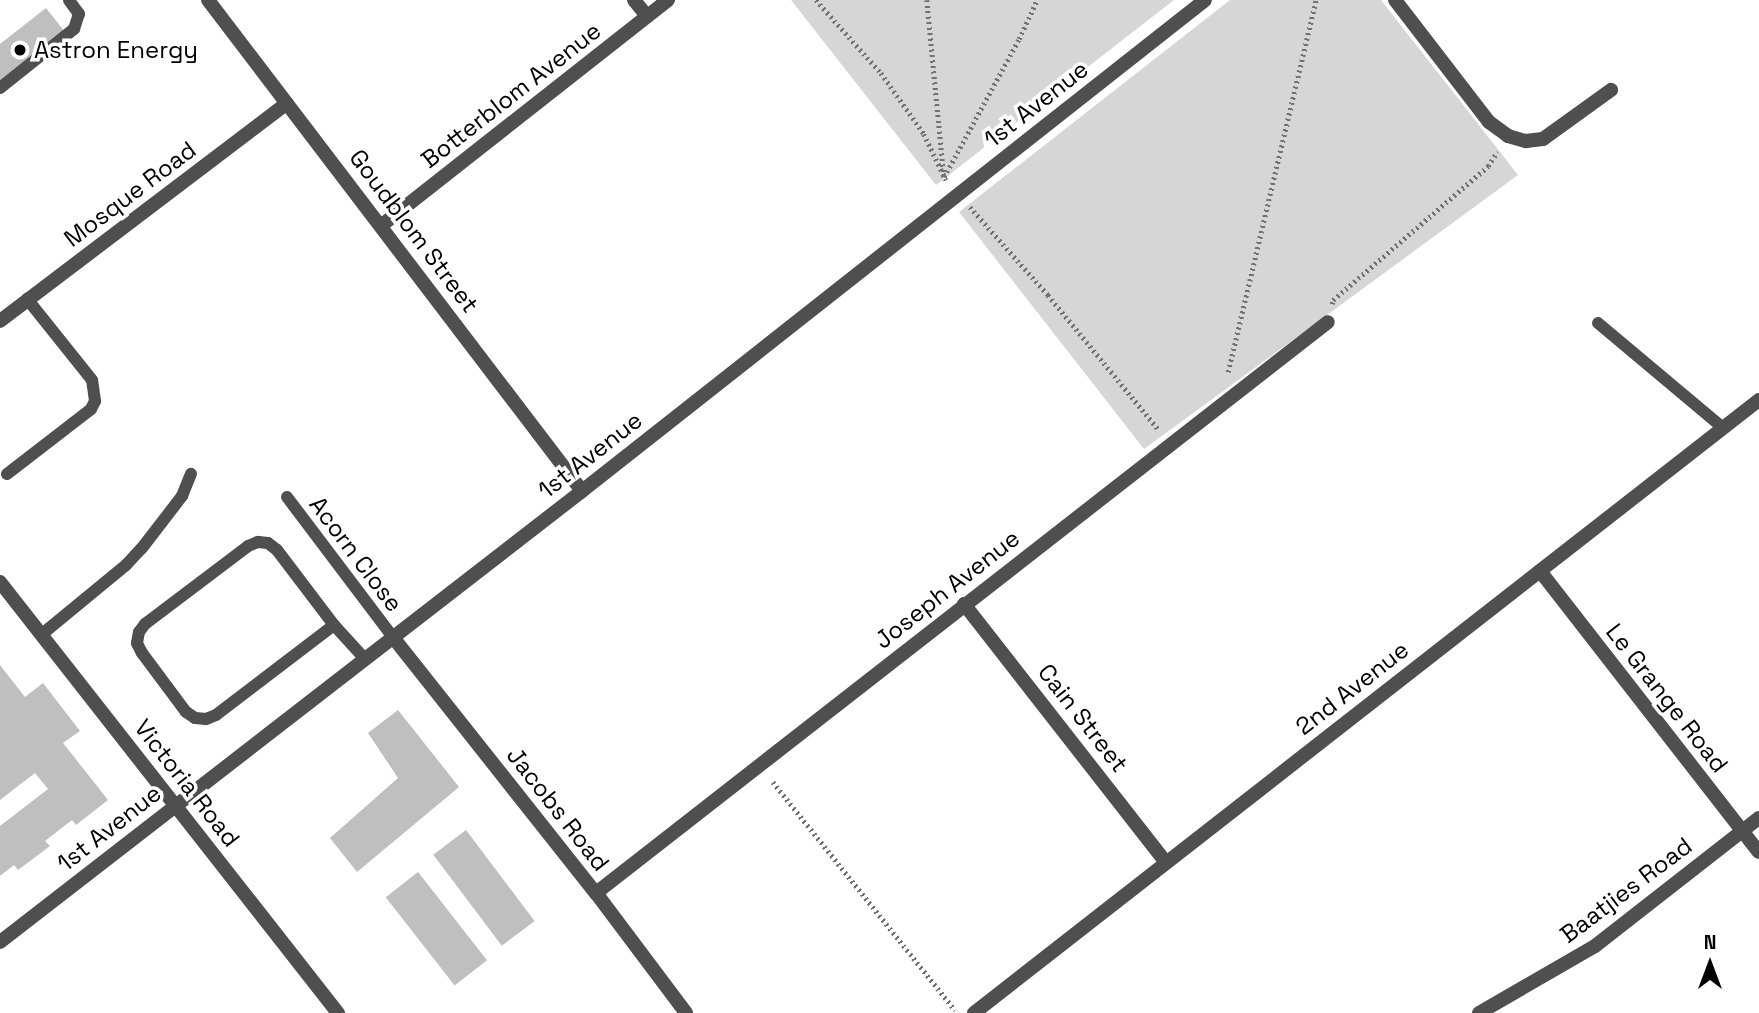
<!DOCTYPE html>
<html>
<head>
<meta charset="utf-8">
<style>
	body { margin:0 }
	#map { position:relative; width:1759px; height:1013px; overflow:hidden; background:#fff; font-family:"Space Grotesk",sans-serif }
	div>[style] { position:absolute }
	.green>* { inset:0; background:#d6d6d6 }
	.building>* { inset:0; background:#bfbfbf; transform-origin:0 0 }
	.path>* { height:4.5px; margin-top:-2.25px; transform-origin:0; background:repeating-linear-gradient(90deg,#717171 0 2px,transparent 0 5.5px) }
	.service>* { height:12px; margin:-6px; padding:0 6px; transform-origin:6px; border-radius:6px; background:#4f4f4f }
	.minor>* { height:14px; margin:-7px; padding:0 7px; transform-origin:7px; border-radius:7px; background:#4f4f4f }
	.tertiary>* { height:14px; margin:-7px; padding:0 7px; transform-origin:7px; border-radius:7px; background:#4f4f4f }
	.dots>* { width:19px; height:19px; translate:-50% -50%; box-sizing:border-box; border:4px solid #fff; border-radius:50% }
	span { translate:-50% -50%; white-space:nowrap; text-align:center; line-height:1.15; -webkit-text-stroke:7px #fff; paint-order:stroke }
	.poi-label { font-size:24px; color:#000 }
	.left { translate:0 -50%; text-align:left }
	.street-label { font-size:24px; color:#000 }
	.north { position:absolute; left:1675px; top:929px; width:70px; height:70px; -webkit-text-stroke:5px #fff; paint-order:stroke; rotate:0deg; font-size:19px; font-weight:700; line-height:28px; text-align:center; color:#000 }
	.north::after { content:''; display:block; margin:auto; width:24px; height:32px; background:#000; clip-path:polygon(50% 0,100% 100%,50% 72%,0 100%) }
</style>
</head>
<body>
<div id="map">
	<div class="green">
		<div style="clip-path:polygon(791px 0,1174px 0,936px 185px)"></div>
		<div style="clip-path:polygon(1230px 0,1381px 0,1518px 175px,1144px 449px,959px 212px)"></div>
	</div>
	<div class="building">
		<div style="clip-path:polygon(46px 8px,65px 32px,0 83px,0 44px)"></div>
		<div style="clip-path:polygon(0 665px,25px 697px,43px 683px,80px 731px,63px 743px,108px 800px,76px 825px,72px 820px,45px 841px,50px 846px,18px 870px,14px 865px,0 876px,0 826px,48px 789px,35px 773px,0 800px)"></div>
		<div style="clip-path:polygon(398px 710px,459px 787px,357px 872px,330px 838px,398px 778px,368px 733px)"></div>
		<div style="left:466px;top:830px;width:114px;height:41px;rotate:53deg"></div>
		<div style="left:418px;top:872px;width:112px;height:41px;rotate:52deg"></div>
	</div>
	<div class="path">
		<div style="left:816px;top:0;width:98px;rotate:48.3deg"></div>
		<div style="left:881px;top:73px;width:75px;rotate:54.8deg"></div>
		<div style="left:924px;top:134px;width:51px;rotate:64.4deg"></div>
		<div style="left:927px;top:0;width:178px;rotate:84.5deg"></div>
		<div style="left:944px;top:177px;width:157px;rotate:-61.5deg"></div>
		<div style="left:1019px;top:39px;width:43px;rotate:-65.2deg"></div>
		<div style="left:970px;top:207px;width:118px;rotate:48.4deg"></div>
		<div style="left:1048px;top:295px;width:175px;rotate:50.6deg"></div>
		<div style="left:1332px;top:304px;width:4px;rotate:-76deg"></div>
		<div style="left:1333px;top:300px;width:205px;rotate:-40.8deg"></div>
		<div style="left:1488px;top:166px;width:17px;rotate:-57deg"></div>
		<div style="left:1228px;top:372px;width:382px;rotate:-76.7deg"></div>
		<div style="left:773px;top:782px;width:292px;rotate:51.4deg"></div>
	</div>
	<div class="service">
		<div style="left:0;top:88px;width:95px;rotate:-38.6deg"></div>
		<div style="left:74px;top:29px;width:16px;rotate:-72deg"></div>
		<div style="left:79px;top:14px;width:17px;rotate:-126deg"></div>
		<div style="left:1598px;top:323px;width:163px;rotate:40deg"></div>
		<div style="left:7px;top:474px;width:106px;rotate:-37.7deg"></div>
		<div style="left:91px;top:409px;width:9px;rotate:-63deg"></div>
		<div style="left:95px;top:401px;width:21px;rotate:-98deg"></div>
		<div style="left:92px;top:380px;width:104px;rotate:-128.7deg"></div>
		<div style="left:287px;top:497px;width:174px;rotate:52.9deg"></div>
		<div style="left:334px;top:625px;width:148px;rotate:142.7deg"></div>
		<div style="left:216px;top:715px;width:11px;rotate:158deg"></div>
		<div style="left:206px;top:719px;width:11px;rotate:-175deg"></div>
		<div style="left:195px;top:718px;width:11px;rotate:-146deg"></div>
		<div style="left:186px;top:712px;width:74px;rotate:-126.7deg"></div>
		<div style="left:142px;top:653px;width:11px;rotate:-117deg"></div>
		<div style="left:137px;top:643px;width:11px;rotate:-80deg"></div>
		<div style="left:139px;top:632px;width:10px;rotate:-53deg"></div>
		<div style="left:145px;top:624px;width:129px;rotate:-37.1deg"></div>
		<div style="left:248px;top:546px;width:11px;rotate:-22deg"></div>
		<div style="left:258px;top:542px;width:10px;rotate:6deg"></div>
		<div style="left:268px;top:543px;width:11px;rotate:38deg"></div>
		<div style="left:277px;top:550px;width:94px;rotate:52.8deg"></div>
		<div style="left:334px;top:625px;width:45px;rotate:47.7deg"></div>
		<div style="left:41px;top:635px;width:110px;rotate:-39.5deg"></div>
		<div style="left:126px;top:565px;width:23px;rotate:-47deg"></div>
		<div style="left:142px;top:548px;width:66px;rotate:-52.4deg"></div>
		<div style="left:182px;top:496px;width:24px;rotate:-68deg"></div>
	</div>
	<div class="minor">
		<div style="left:208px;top:0;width:617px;rotate:52.7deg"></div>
		<div style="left:634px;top:0;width:21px;rotate:51deg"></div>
		<div style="left:1395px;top:0;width:154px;rotate:52.4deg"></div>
		<div style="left:1489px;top:122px;width:24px;rotate:36deg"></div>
		<div style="left:1508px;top:136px;width:19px;rotate:16deg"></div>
		<div style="left:1526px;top:141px;width:17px;rotate:-7deg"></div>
		<div style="left:1543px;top:139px;width:84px;rotate:-35.8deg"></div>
		<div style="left:382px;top:225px;width:364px;rotate:-38.2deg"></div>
		<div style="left:0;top:321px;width:360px;rotate:-37.2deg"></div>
		<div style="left:1540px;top:571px;width:356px;rotate:52.1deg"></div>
		<div style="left:964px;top:604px;width:326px;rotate:52deg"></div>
		<div style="left:392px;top:636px;width:328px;rotate:51.6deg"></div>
		<div style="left:596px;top:893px;width:150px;rotate:53.1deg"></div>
		<div style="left:596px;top:893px;width:928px;rotate:-37.96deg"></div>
		<div style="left:0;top:942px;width:736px;rotate:-37.77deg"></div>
		<div style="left:582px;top:491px;width:793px;rotate:-38.24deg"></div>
		<div style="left:974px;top:1013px;width:996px;rotate:-37.99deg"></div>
		<div style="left:1479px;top:1013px;width:134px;rotate:-30deg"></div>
		<div style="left:1595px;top:946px;width:208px;rotate:-38deg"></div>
	</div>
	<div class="tertiary">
		<div style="left:0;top:582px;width:548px;rotate:51.9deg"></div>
	</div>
	<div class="dots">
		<div style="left:20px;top:50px;background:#000"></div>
	</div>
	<div class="poi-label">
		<span class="left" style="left:34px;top:50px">Astron Energy</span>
	</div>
	<div class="street-label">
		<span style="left:511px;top:95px;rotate:-38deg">Botterblom Avenue</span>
		<span style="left:1036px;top:104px;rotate:-38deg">1st Avenue</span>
		<span style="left:130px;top:194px;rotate:-37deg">Mosque Road</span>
		<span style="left:414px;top:231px;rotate:53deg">Goudblom Street</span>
		<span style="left:590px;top:455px;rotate:-38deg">1st Avenue</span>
		<span style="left:356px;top:554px;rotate:53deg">Acorn Close</span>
		<span style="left:947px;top:589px;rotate:-38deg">Joseph Avenue</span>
		<span style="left:1352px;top:688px;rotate:-38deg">2nd Avenue</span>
		<span style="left:1667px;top:698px;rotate:52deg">Le Grange Road</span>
		<span style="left:1083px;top:718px;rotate:52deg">Cain Street</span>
		<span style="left:187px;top:783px;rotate:52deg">Victoria Road</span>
		<span style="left:558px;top:809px;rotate:52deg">Jacobs Road</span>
		<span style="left:109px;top:828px;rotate:-38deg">1st Avenue</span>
		<span style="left:1626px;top:890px;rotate:-37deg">Baatjies Road</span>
	</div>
	<div class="north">N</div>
</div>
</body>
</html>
